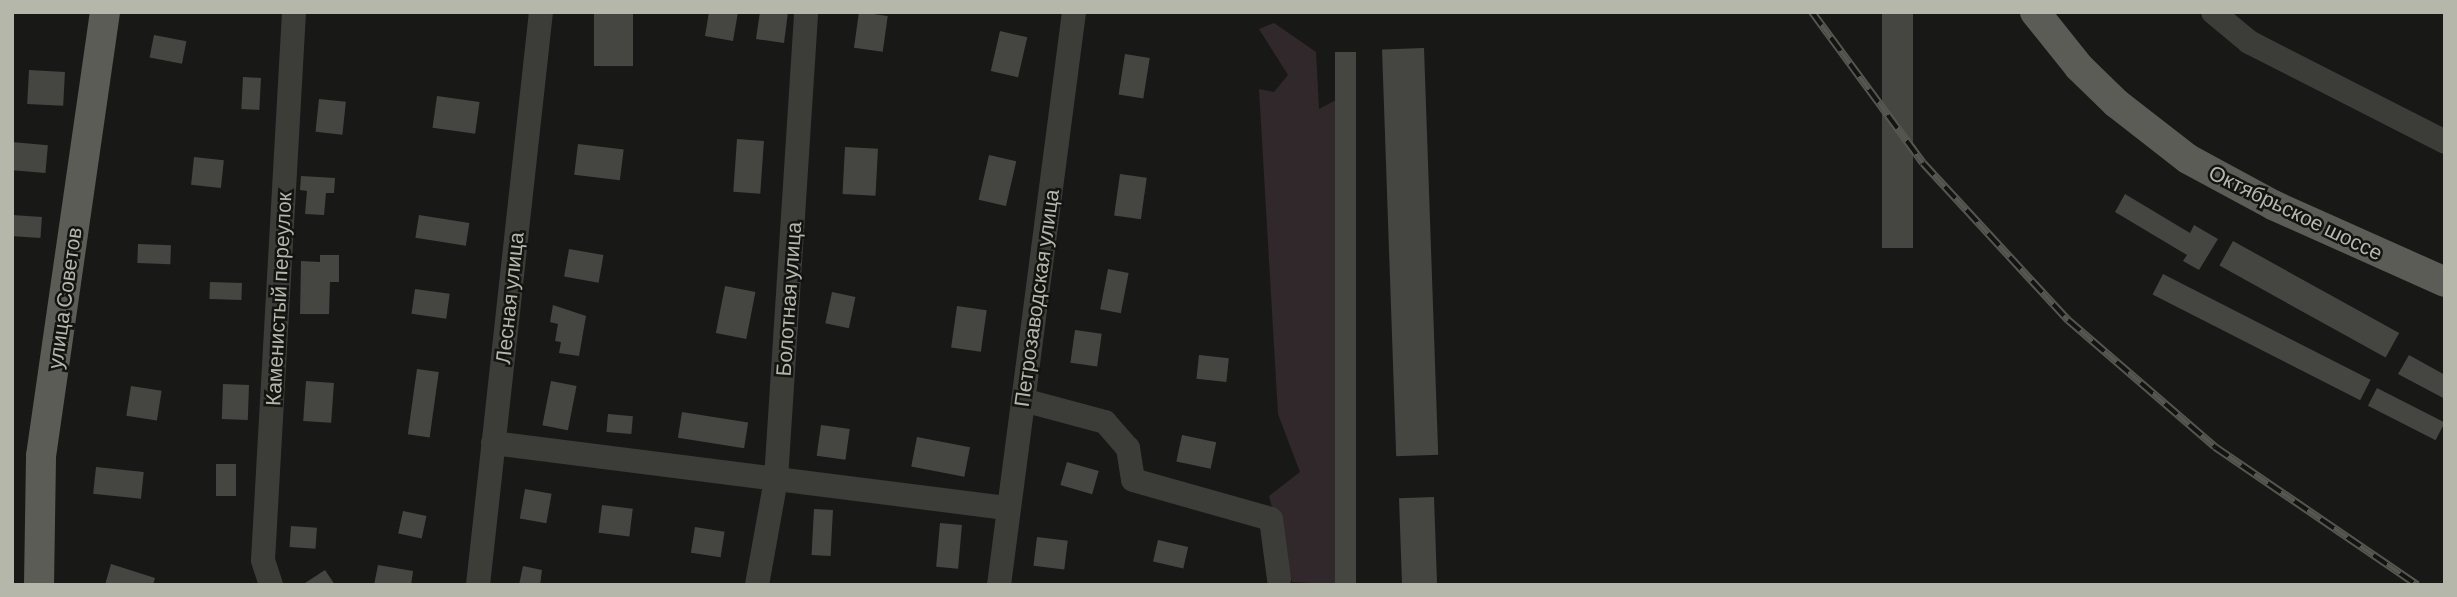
<!DOCTYPE html>
<html>
<head>
<meta charset="utf-8">
<style>
	body { margin:0 }
	#map { position:relative; width:2457px; height:597px; overflow:hidden; background:#181917; font-family:Barlow,sans-serif }
	div>[style] { position:absolute }
	.green>* { inset:0; background:#30282b }
	.building>* { inset:0; background:#454641; transform-origin:0 0 }
	.minor>* { height:24px; margin:-12px; padding:0 12px; transform-origin:12px; border-radius:12px; background:#3c3d38 }
	.major>* { height:30px; margin:-15px; padding:0 15px; transform-origin:15px; border-radius:15px; background:#5a5c55 }
	.rail>* { height:8px; margin-top:-4px; transform-origin:0; background:repeating-linear-gradient(90deg,#131412 0 16px,#555650 0 32px); box-sizing:border-box; border-block:2px solid #555650 }
	span { translate:-50% -50%; white-space:nowrap; text-align:center; line-height:1.15; -webkit-text-stroke:5px #131412; paint-order:stroke }
	.street-label { font-size:21px; color:#b5b7ab }
	.frame { position:absolute; inset:0; border:14px solid #b5b7ab; pointer-events:none }
</style>
</head>
<body>
<div id="map">
	<div class="green">
		<div style="clip-path:polygon(1274px 23px,1316px 52px,1319px 109px,1338px 99px,1351px 585px,1292px 582px,1269px 496px,1300px 472px,1278px 414px,1259px 89px,1274px 92px,1288px 75px,1259px 29px)"></div>
	</div>
	<div class="building">
		<div style="left:594px;top:12px;width:39px;height:54px"></div>
		<div style="clip-path:polygon(709px 12px,738px 12px,733px 41px,705px 36px)"></div>
		<div style="clip-path:polygon(760px 12px,788px 12px,784px 43px,756px 39px)"></div>
		<div style="left:859px;top:12px;width:29px;height:36px;rotate:8deg"></div>
		<div style="left:1882px;top:12px;width:31px;height:236px"></div>
		<div style="left:1000px;top:31px;width:28px;height:41px;rotate:13deg"></div>
		<div style="left:154px;top:35px;width:33px;height:23px;rotate:11deg"></div>
		<div style="left:1424px;top:48px;width:407px;height:42px;rotate:88deg"></div>
		<div style="left:1335px;top:52px;width:21px;height:533px"></div>
		<div style="left:1125px;top:54px;width:25px;height:41px;rotate:9deg"></div>
		<div style="left:29px;top:70px;width:36px;height:34px;rotate:3deg"></div>
		<div style="left:243px;top:77px;width:18px;height:32px;rotate:3deg"></div>
		<div style="left:437px;top:96px;width:43px;height:32px;rotate:8deg"></div>
		<div style="left:319px;top:99px;width:27px;height:33px;rotate:6deg"></div>
		<div style="left:737px;top:139px;width:27px;height:53px;rotate:4deg"></div>
		<div style="left:12px;top:142px;width:36px;height:28px;rotate:5deg"></div>
		<div style="left:578px;top:144px;width:46px;height:31px;rotate:7deg"></div>
		<div style="left:845px;top:147px;width:33px;height:47px;rotate:3deg"></div>
		<div style="left:989px;top:155px;width:28px;height:46px;rotate:13deg"></div>
		<div style="left:194px;top:157px;width:30px;height:28px;rotate:6deg"></div>
		<div style="left:1120px;top:174px;width:27px;height:42px;rotate:8deg"></div>
		<div style="clip-path:polygon(301px 176px,335px 178px,334px 193px,326px 193px,324px 215px,305px 214px,307px 191px,300px 190px)"></div>
		<div style="clip-path:polygon(2125px 194px,2190px 233px,2194px 225px,2218px 239px,2199px 270px,2183px 261px,2187px 255px,2115px 212px)"></div>
		<div style="left:12px;top:215px;width:30px;height:21px;rotate:4deg"></div>
		<div style="left:419px;top:215px;width:51px;height:23px;rotate:9deg"></div>
		<div style="left:2233px;top:241px;width:190px;height:28px;rotate:29deg"></div>
		<div style="left:138px;top:244px;width:33px;height:19px;rotate:2deg"></div>
		<div style="left:569px;top:249px;width:35px;height:28px;rotate:10deg"></div>
		<div style="clip-path:polygon(320px 255px,339px 255px,339px 282px,330px 282px,329px 314px,300px 314px,301px 261px,320px 262px)"></div>
		<div style="left:1108px;top:269px;width:21px;height:41px;rotate:11deg"></div>
		<div style="left:2163px;top:274px;width:233px;height:23px;rotate:27deg"></div>
		<div style="left:210px;top:282px;width:32px;height:17px;rotate:2deg"></div>
		<div style="left:725px;top:286px;width:31px;height:48px;rotate:11deg"></div>
		<div style="left:415px;top:289px;width:35px;height:25px;rotate:8deg"></div>
		<div style="left:832px;top:292px;width:24px;height:32px;rotate:12deg"></div>
		<div style="clip-path:polygon(553px 305px,586px 316px,579px 356px,559px 353px,561px 342px,555px 341px,558px 324px,550px 322px)"></div>
		<div style="left:957px;top:306px;width:30px;height:42px;rotate:8deg"></div>
		<div style="left:1075px;top:330px;width:27px;height:33px;rotate:8deg"></div>
		<div style="left:1199px;top:355px;width:30px;height:24px;rotate:6deg"></div>
		<div style="clip-path:polygon(2409px 355px,2445px 375px,2445px 399px,2398px 374px)"></div>
		<div style="left:417px;top:369px;width:22px;height:66px;rotate:8deg"></div>
		<div style="left:306px;top:381px;width:28px;height:40px;rotate:4deg"></div>
		<div style="left:551px;top:381px;width:26px;height:45px;rotate:11deg"></div>
		<div style="left:223px;top:384px;width:26px;height:35px;rotate:2deg"></div>
		<div style="left:131px;top:386px;width:31px;height:30px;rotate:9deg"></div>
		<div style="left:2377px;top:388px;width:76px;height:20px;rotate:27deg"></div>
		<div style="left:682px;top:412px;width:67px;height:26px;rotate:9deg"></div>
		<div style="left:608px;top:414px;width:25px;height:18px;rotate:5deg"></div>
		<div style="left:821px;top:425px;width:29px;height:31px;rotate:8deg"></div>
		<div style="left:1182px;top:435px;width:35px;height:27px;rotate:12deg"></div>
		<div style="left:917px;top:437px;width:54px;height:30px;rotate:11deg"></div>
		<div style="left:1067px;top:462px;width:33px;height:24px;rotate:16deg"></div>
		<div style="left:216px;top:464px;width:20px;height:32px"></div>
		<div style="left:96px;top:467px;width:48px;height:27px;rotate:6deg"></div>
		<div style="left:525px;top:489px;width:27px;height:30px;rotate:10deg"></div>
		<div style="left:1434px;top:497px;width:88px;height:35px;rotate:88deg"></div>
		<div style="left:602px;top:505px;width:31px;height:28px;rotate:7deg"></div>
		<div style="left:814px;top:509px;width:19px;height:46px;rotate:3deg"></div>
		<div style="left:403px;top:511px;width:24px;height:23px;rotate:12deg"></div>
		<div style="left:940px;top:523px;width:22px;height:44px;rotate:5deg"></div>
		<div style="left:291px;top:526px;width:26px;height:21px;rotate:4deg"></div>
		<div style="left:695px;top:527px;width:30px;height:26px;rotate:9deg"></div>
		<div style="left:1037px;top:537px;width:31px;height:29px;rotate:7deg"></div>
		<div style="left:1158px;top:540px;width:31px;height:22px;rotate:13deg"></div>
		<div style="clip-path:polygon(111px 564px,155px 578px,153px 585px,105px 585px)"></div>
		<div style="clip-path:polygon(378px 565px,413px 571px,411px 585px,374px 585px)"></div>
		<div style="clip-path:polygon(523px 566px,542px 570px,540px 585px,519px 585px)"></div>
		<div style="clip-path:polygon(325px 570px,335px 585px,302px 585px)"></div>
	</div>
	<div class="minor">
		<div style="left:2213px;top:12px;width:47px;rotate:39.8deg"></div>
		<div style="left:2249px;top:42px;width:220px;rotate:27deg"></div>
		<div style="left:1023px;top:400px;width:85px;rotate:15deg"></div>
		<div style="left:1105px;top:422px;width:35px;rotate:49deg"></div>
		<div style="left:1128px;top:448px;width:32px;rotate:81deg"></div>
		<div style="left:1133px;top:480px;width:143px;rotate:15.8deg"></div>
		<div style="left:1271px;top:519px;width:61px;rotate:82.4deg"></div>
		<div style="left:493px;top:443px;width:517px;rotate:7.22deg"></div>
		<div style="left:271px;top:585px;width:26px;rotate:-108deg"></div>
		<div style="left:263px;top:560px;width:549px;rotate:-86.76deg"></div>
		<div style="left:478px;top:585px;width:576px;rotate:-83.73deg"></div>
		<div style="left:757px;top:585px;width:108px;rotate:-79.8deg"></div>
		<div style="left:776px;top:479px;width:468px;rotate:-86.3deg"></div>
		<div style="left:999px;top:585px;width:578px;rotate:-82.54deg"></div>
	</div>
	<div class="major">
		<div style="left:2035px;top:12px;width:70px;rotate:51.3deg"></div>
		<div style="left:2079px;top:67px;width:52px;rotate:44.2deg"></div>
		<div style="left:2116px;top:103px;width:91px;rotate:37.9deg"></div>
		<div style="left:2188px;top:159px;width:97px;rotate:28.4deg"></div>
		<div style="left:2273px;top:205px;width:188px;rotate:24.1deg"></div>
		<div style="left:39px;top:585px;width:129px;rotate:-89.1deg"></div>
		<div style="left:41px;top:456px;width:449px;rotate:-81.8deg"></div>
	</div>
	<div class="rail">
		<div style="left:1812px;top:12px;width:187px;rotate:53.7deg"></div>
		<div style="left:1923px;top:163px;width:214px;rotate:47.3deg"></div>
		<div style="left:2068px;top:320px;width:194px;rotate:40.8deg"></div>
		<div style="left:2215px;top:447px;width:245px;rotate:34.3deg"></div>
	</div>
	<div class="street-label">
		<span style="left:2296px;top:212px;rotate:26deg">Октябрьское шоссе</span>
		<span style="left:64px;top:298px;rotate:-82deg">улица Советов</span>
		<span style="left:509px;top:298px;rotate:-84deg">Лесная улица</span>
		<span style="left:1036px;top:298px;rotate:-82deg">Петрозаводская улица</span>
		<span style="left:278px;top:299px;rotate:-87deg">Каменистый переулок</span>
		<span style="left:788px;top:299px;rotate:-86deg">Болотная улица</span>
	</div>
	<div class="frame"></div>
</div>
</body>
</html>
